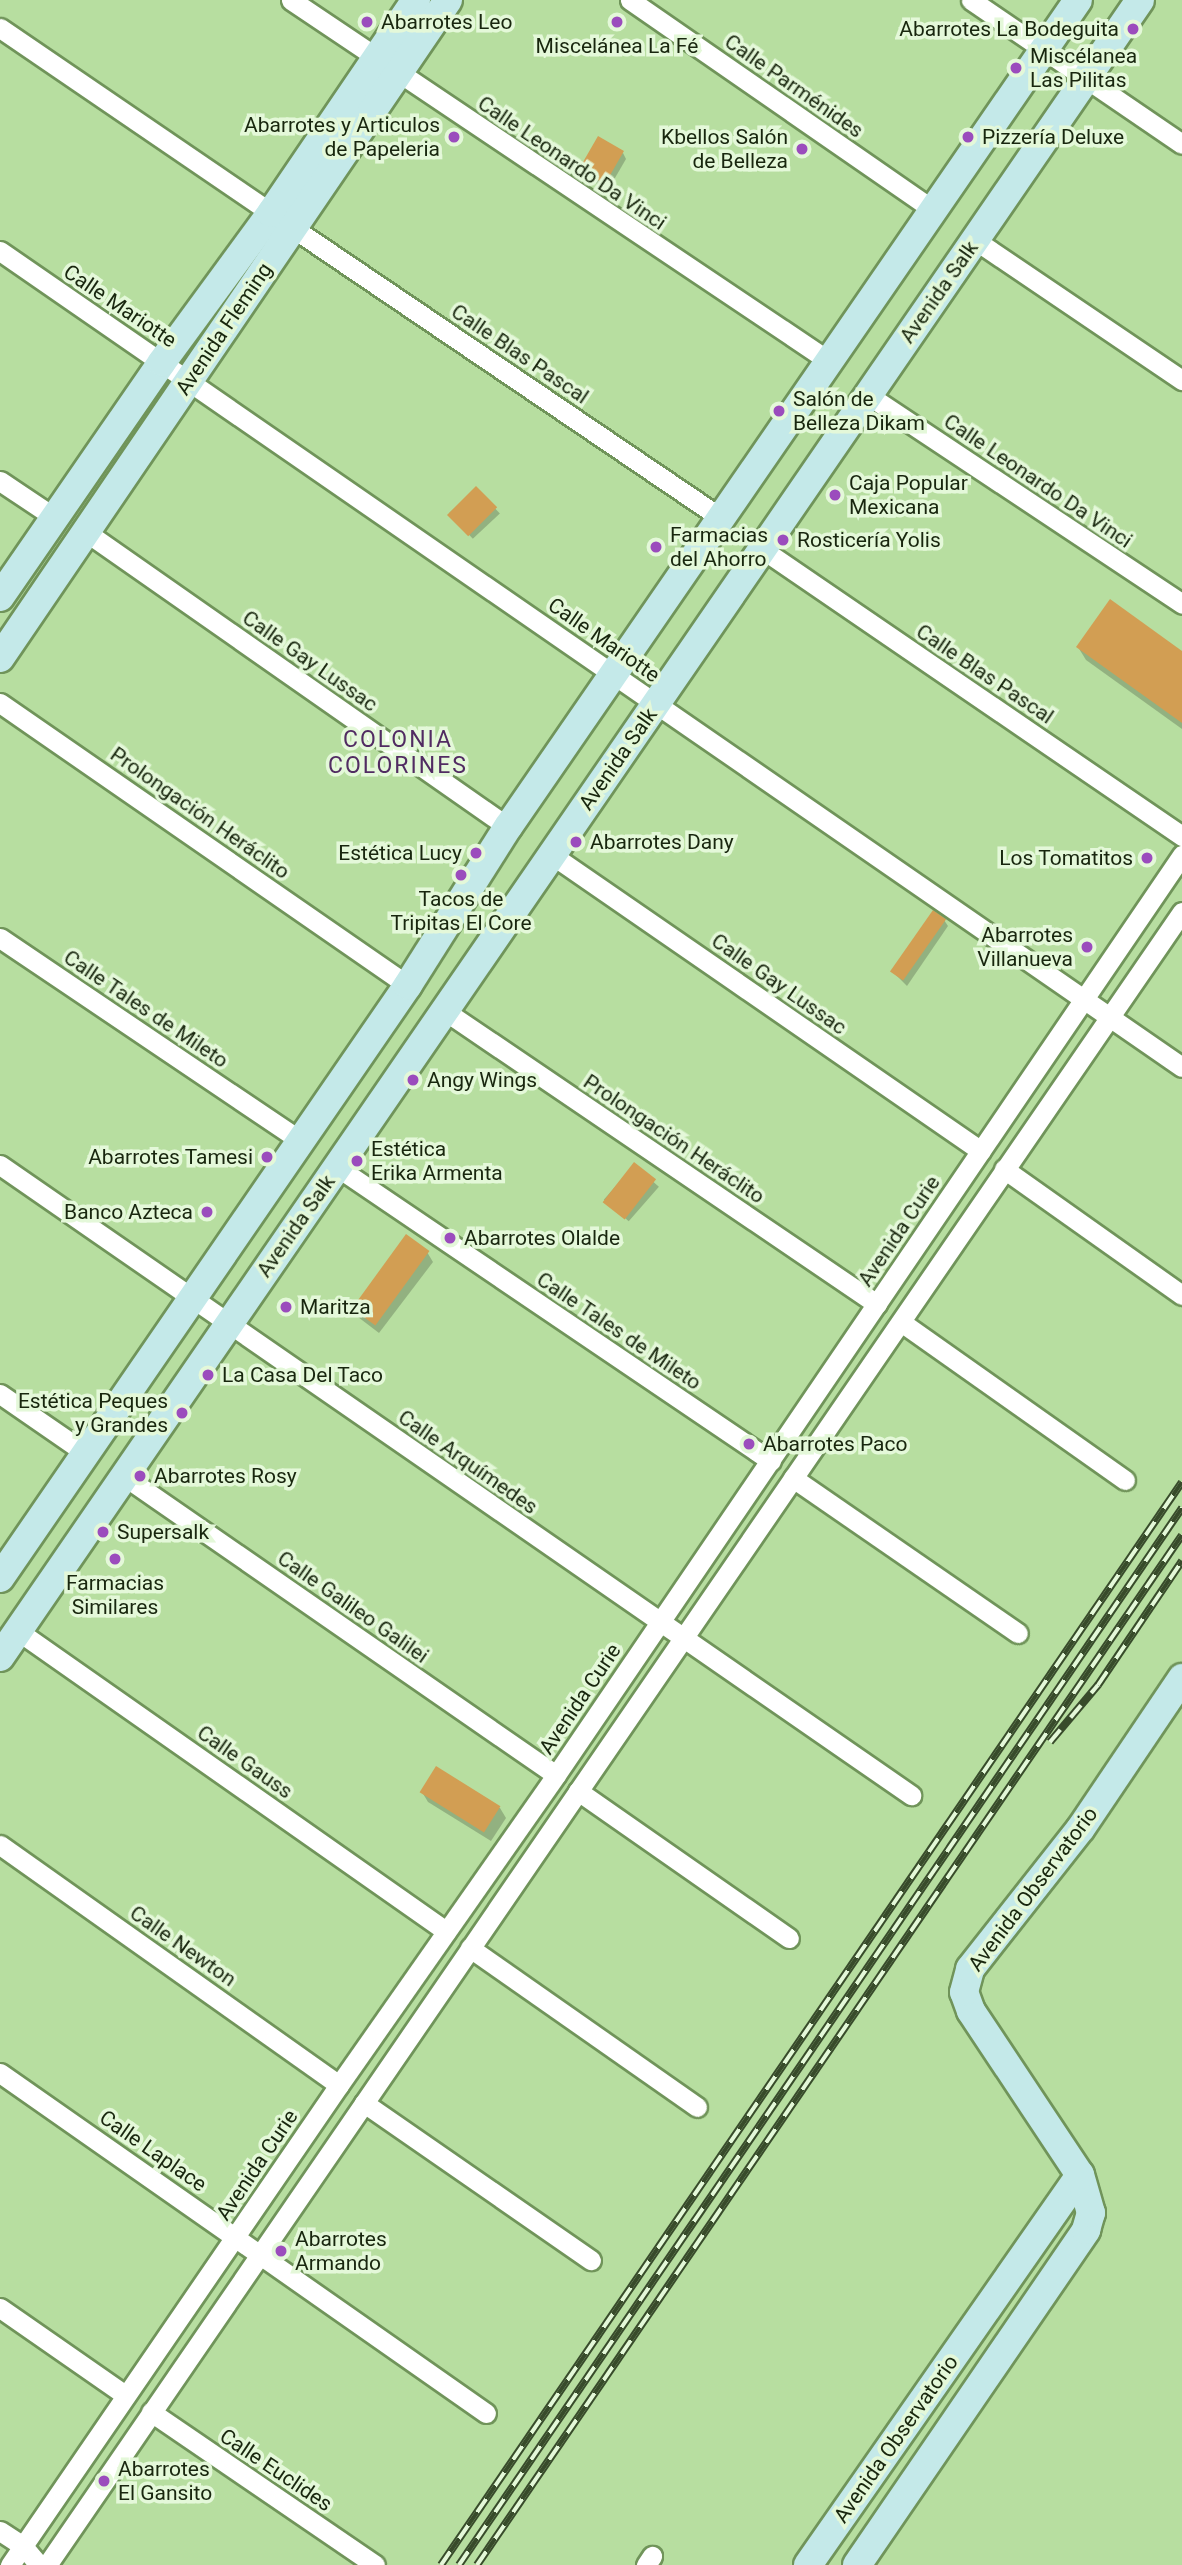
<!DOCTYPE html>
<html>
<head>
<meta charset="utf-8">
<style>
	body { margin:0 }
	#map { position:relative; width:1182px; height:2565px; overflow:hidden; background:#b7dea0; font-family:Roboto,sans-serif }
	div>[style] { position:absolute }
	.shadow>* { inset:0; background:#0003; transform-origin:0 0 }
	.building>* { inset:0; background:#d29e53; transform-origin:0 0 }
	.roads { filter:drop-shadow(2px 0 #70945a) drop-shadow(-2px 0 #70945a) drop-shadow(0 2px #70945a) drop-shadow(0 -2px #70945a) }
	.street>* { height:19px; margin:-9.5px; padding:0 9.5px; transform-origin:9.5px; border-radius:9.5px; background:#fff }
	.secondary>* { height:28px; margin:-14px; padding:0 14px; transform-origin:14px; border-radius:14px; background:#c4e9e9 }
	.rail>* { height:8px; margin-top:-4px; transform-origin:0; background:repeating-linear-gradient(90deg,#e4f8d9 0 16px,#384b2b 0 32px); box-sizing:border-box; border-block:2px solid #384b2b }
	.dots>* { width:19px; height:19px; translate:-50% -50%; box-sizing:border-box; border:4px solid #e4f8d9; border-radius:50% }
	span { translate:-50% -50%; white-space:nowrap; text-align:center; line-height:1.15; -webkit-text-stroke:7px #e4f8d9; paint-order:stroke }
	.poi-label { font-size:21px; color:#18260e }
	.left { translate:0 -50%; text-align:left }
	.right { translate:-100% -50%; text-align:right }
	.street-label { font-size:21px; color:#18260e }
	.neighbourhood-label { font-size:23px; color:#512b62; letter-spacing:2px }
</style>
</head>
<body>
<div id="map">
	<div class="shadow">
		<div style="clip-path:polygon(623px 153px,626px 159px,608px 190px,584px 176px,581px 169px)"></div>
		<div style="left:476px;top:488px;width:35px;height:37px;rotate:47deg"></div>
		<div style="clip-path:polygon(1078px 647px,1182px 653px,1182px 729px,1086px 660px)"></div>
		<div style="clip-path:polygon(944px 920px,948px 926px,907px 986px,893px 972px)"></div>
		<div style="left:634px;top:1165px;width:33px;height:46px;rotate:41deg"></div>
		<div style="clip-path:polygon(427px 1252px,433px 1262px,379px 1333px,358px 1317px,353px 1307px)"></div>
		<div style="clip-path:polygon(422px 1792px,500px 1808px,506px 1818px,491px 1841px,428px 1802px)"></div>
	</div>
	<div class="building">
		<div style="left:598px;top:136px;width:30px;height:38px;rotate:30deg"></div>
		<div style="left:476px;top:486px;width:30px;height:41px;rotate:45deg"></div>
		<div style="clip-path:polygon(1110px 599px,1182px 651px,1182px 723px,1076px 647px)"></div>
		<div style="left:933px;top:910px;width:16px;height:75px;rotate:35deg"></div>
		<div style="left:634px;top:1162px;width:28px;height:51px;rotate:38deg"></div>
		<div style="left:406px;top:1234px;width:29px;height:92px;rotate:36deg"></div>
		<div style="left:436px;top:1766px;width:76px;height:31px;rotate:32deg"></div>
	</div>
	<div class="roads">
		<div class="street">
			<div style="left:291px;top:0;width:648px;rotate:33.86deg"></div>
			<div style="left:630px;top:0;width:369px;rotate:34.7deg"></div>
			<div style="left:971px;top:0;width:255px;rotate:34.3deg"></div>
			<div style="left:0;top:28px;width:328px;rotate:34.3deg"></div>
			<div style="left:293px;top:228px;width:517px;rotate:34.12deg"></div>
			<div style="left:975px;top:240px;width:250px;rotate:34.1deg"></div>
			<div style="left:0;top:251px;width:1436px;rotate:34.62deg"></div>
			<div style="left:868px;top:395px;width:377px;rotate:33.6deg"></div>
			<div style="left:0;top:481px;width:65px;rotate:33.7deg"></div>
			<div style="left:86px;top:532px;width:515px;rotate:34.96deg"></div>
			<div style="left:762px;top:549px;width:509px;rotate:34.35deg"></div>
			<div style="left:0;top:703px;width:496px;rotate:34.7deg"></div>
			<div style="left:552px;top:855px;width:521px;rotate:34.6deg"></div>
			<div style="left:0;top:938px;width:363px;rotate:34deg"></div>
			<div style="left:445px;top:1011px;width:522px;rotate:34.15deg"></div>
			<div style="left:0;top:1165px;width:1108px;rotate:34.67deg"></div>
			<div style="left:337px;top:1167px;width:524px;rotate:34.11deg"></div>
			<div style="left:1004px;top:1169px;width:218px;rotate:35.3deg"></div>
			<div style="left:901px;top:1322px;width:274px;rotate:35.2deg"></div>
			<div style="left:0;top:1394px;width:102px;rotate:34.6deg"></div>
			<div style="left:124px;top:1476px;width:525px;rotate:34.69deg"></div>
			<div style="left:793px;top:1478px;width:273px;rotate:34.6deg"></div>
			<div style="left:18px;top:1631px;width:523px;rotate:35.03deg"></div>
			<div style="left:578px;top:1791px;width:257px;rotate:34.9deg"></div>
			<div style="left:0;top:1845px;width:415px;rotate:35.3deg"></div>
			<div style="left:470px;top:1948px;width:277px;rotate:35deg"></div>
			<div style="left:0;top:2073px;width:593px;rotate:34.98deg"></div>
			<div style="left:364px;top:2103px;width:276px;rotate:34.7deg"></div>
			<div style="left:0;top:2308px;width:152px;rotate:34.8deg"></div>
			<div style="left:151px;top:2412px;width:271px;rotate:34.3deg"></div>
			<div style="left:0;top:2531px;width:27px;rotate:33deg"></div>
			<div style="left:23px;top:2546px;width:25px;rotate:50deg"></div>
			<div style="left:10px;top:2565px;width:582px;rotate:-55.57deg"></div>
			<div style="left:339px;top:2085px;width:378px;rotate:-55deg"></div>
			<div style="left:556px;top:1775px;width:1113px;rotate:-55.77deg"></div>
			<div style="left:47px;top:2565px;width:2005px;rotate:-55.53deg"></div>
			<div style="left:646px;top:2565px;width:11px;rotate:-56deg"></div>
		</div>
		<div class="secondary">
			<div style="left:0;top:597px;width:285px;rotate:-55.4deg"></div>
			<div style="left:162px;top:362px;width:185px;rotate:-53.8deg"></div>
			<div style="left:271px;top:213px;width:258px;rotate:-55.8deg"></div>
			<div style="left:0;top:658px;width:796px;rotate:-55.75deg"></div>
			<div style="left:0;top:1578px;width:720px;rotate:-55.47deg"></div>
			<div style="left:408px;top:985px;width:187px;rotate:-57.7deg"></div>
			<div style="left:508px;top:827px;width:1004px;rotate:-55.42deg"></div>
			<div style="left:0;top:1657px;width:2011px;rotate:-55.47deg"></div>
			<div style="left:808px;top:2565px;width:475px;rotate:-55.1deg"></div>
			<div style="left:857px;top:2565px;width:406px;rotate:-55.6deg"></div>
			<div style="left:1086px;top:2230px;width:18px;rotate:-74deg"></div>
			<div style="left:1091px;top:2213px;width:40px;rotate:-106deg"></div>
			<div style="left:1080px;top:2175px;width:197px;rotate:-123.6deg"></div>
			<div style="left:971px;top:2011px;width:20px;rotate:-110deg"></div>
			<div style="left:964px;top:1992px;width:24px;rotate:-75deg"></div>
			<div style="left:970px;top:1969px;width:179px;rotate:-51.8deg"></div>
			<div style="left:1081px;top:1828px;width:181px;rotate:-56deg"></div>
		</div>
	</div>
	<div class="rail">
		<div style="left:1050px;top:1742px;width:75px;rotate:-49.9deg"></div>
		<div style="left:1098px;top:1685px;width:150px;rotate:-55.9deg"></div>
		<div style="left:441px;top:2565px;width:1312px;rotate:-55.62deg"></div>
		<div style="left:459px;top:2565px;width:1281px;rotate:-55.63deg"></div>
		<div style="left:477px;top:2565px;width:1248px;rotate:-55.61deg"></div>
	</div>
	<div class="dots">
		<div style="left:367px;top:22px;background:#9b4cbd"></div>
		<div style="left:617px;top:22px;background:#9b4cbd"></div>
		<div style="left:1133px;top:29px;background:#9b4cbd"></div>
		<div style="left:1016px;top:68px;background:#9b4cbd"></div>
		<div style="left:454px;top:137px;background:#9b4cbd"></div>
		<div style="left:968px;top:137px;background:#9b4cbd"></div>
		<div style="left:802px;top:149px;background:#9b4cbd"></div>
		<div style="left:779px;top:411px;background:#9b4cbd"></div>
		<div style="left:835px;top:495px;background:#9b4cbd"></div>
		<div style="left:783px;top:540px;background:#9b4cbd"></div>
		<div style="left:656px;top:547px;background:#9b4cbd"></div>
		<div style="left:576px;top:842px;background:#9b4cbd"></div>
		<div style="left:476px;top:853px;background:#9b4cbd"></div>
		<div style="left:1147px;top:858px;background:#9b4cbd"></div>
		<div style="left:461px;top:875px;background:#9b4cbd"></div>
		<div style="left:1087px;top:947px;background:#9b4cbd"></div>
		<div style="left:413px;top:1080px;background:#9b4cbd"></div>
		<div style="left:267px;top:1157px;background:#9b4cbd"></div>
		<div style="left:357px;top:1161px;background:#9b4cbd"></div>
		<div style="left:207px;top:1212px;background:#9b4cbd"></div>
		<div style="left:450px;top:1238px;background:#9b4cbd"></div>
		<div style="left:286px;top:1307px;background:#9b4cbd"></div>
		<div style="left:208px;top:1375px;background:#9b4cbd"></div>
		<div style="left:182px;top:1413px;background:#9b4cbd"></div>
		<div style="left:749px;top:1444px;background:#9b4cbd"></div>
		<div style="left:140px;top:1476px;background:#9b4cbd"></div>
		<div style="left:103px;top:1532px;background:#9b4cbd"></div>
		<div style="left:115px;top:1559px;background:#9b4cbd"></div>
		<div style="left:281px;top:2251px;background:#9b4cbd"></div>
		<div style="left:104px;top:2481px;background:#9b4cbd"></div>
	</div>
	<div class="poi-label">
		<span class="left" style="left:381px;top:22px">Abarrotes Leo</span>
		<span class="right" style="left:1119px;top:29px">Abarrotes La Bodeguita</span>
		<span style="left:617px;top:46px">Miscelánea La Fé</span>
		<span class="left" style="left:1030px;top:68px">Miscélanea<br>Las Pilitas</span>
		<span class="right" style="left:440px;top:137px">Abarrotes y Articulos<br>de Papeleria</span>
		<span class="right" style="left:788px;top:149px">Kbellos Salón<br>de Belleza</span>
		<span class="left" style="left:982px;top:137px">Pizzería Deluxe</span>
		<span class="left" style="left:793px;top:411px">Salón de<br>Belleza Dikam</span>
		<span class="left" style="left:849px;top:495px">Caja Popular<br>Mexicana</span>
		<span class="left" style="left:670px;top:547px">Farmacias<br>del Ahorro</span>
		<span class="left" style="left:797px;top:540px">Rosticería Yolis</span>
		<span class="left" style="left:590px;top:842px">Abarrotes Dany</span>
		<span class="right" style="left:462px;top:853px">Estética Lucy</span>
		<span class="right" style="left:1133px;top:858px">Los Tomatitos</span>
		<span style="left:461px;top:911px">Tacos de<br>Tripitas El Core</span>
		<span class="right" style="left:1073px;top:947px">Abarrotes<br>Villanueva</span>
		<span class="left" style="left:427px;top:1080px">Angy Wings</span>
		<span class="left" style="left:371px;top:1161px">Estética<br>Erika Armenta</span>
		<span class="right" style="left:253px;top:1157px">Abarrotes Tamesi</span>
		<span class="right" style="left:193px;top:1212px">Banco Azteca</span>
		<span class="left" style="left:464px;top:1238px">Abarrotes Olalde</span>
		<span class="left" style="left:300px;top:1307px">Maritza</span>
		<span class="left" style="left:222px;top:1375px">La Casa Del Taco</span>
		<span class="right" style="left:168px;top:1413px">Estética Peques<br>y Grandes</span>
		<span class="left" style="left:763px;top:1444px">Abarrotes Paco</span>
		<span class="left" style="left:154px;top:1476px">Abarrotes Rosy</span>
		<span class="left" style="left:117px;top:1532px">Supersalk</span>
		<span style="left:115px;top:1595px">Farmacias<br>Similares</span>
		<span class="left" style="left:295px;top:2251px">Abarrotes<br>Armando</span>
		<span class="left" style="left:118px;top:2481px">Abarrotes<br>El Gansito</span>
	</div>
	<div class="street-label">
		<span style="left:794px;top:86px;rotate:35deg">Calle Parménides</span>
		<span style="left:572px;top:163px;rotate:34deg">Calle Leonardo Da Vinci</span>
		<span style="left:939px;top:292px;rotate:-55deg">Avenida Salk</span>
		<span style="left:120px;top:306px;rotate:34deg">Calle Mariotte</span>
		<span style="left:224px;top:329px;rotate:-56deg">Avenida Fleming</span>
		<span style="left:520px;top:354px;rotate:34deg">Calle Blas Pascal</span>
		<span style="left:1038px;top:481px;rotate:34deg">Calle Leonardo Da Vinci</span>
		<span style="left:604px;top:640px;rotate:35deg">Calle Mariotte</span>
		<span style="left:310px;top:661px;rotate:35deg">Calle Gay Lussac</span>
		<span style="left:985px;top:674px;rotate:34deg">Calle Blas Pascal</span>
		<span style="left:618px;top:759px;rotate:-55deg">Avenida Salk</span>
		<span style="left:200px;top:813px;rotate:35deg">Prolongación Heráclito</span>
		<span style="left:779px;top:984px;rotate:35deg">Calle Gay Lussac</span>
		<span style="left:146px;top:1009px;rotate:34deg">Calle Tales de Mileto</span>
		<span style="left:674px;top:1139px;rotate:34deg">Prolongación Heráclito</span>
		<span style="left:296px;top:1226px;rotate:-55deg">Avenida Salk</span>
		<span style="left:899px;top:1231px;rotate:-56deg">Avenida Curie</span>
		<span style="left:619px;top:1331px;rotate:34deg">Calle Tales de Mileto</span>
		<span style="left:468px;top:1462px;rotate:35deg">Calle Arquímedes</span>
		<span style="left:353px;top:1607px;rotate:35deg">Calle Galileo Galilei</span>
		<span style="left:580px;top:1699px;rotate:-56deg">Avenida Curie</span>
		<span style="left:245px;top:1762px;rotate:35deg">Calle Gauss</span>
		<span style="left:1033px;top:1889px;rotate:-53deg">Avenida Observatorio</span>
		<span style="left:183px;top:1946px;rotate:35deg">Calle Newton</span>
		<span style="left:153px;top:2151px;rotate:35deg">Calle Laplace</span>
		<span style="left:257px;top:2165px;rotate:-56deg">Avenida Curie</span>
		<span style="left:896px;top:2439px;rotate:-55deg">Avenida Observatorio</span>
		<span style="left:276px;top:2470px;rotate:34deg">Calle Euclides</span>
	</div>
	<div class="neighbourhood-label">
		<span style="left:398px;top:753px">COLONIA<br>COLORINES</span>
	</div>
</div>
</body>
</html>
